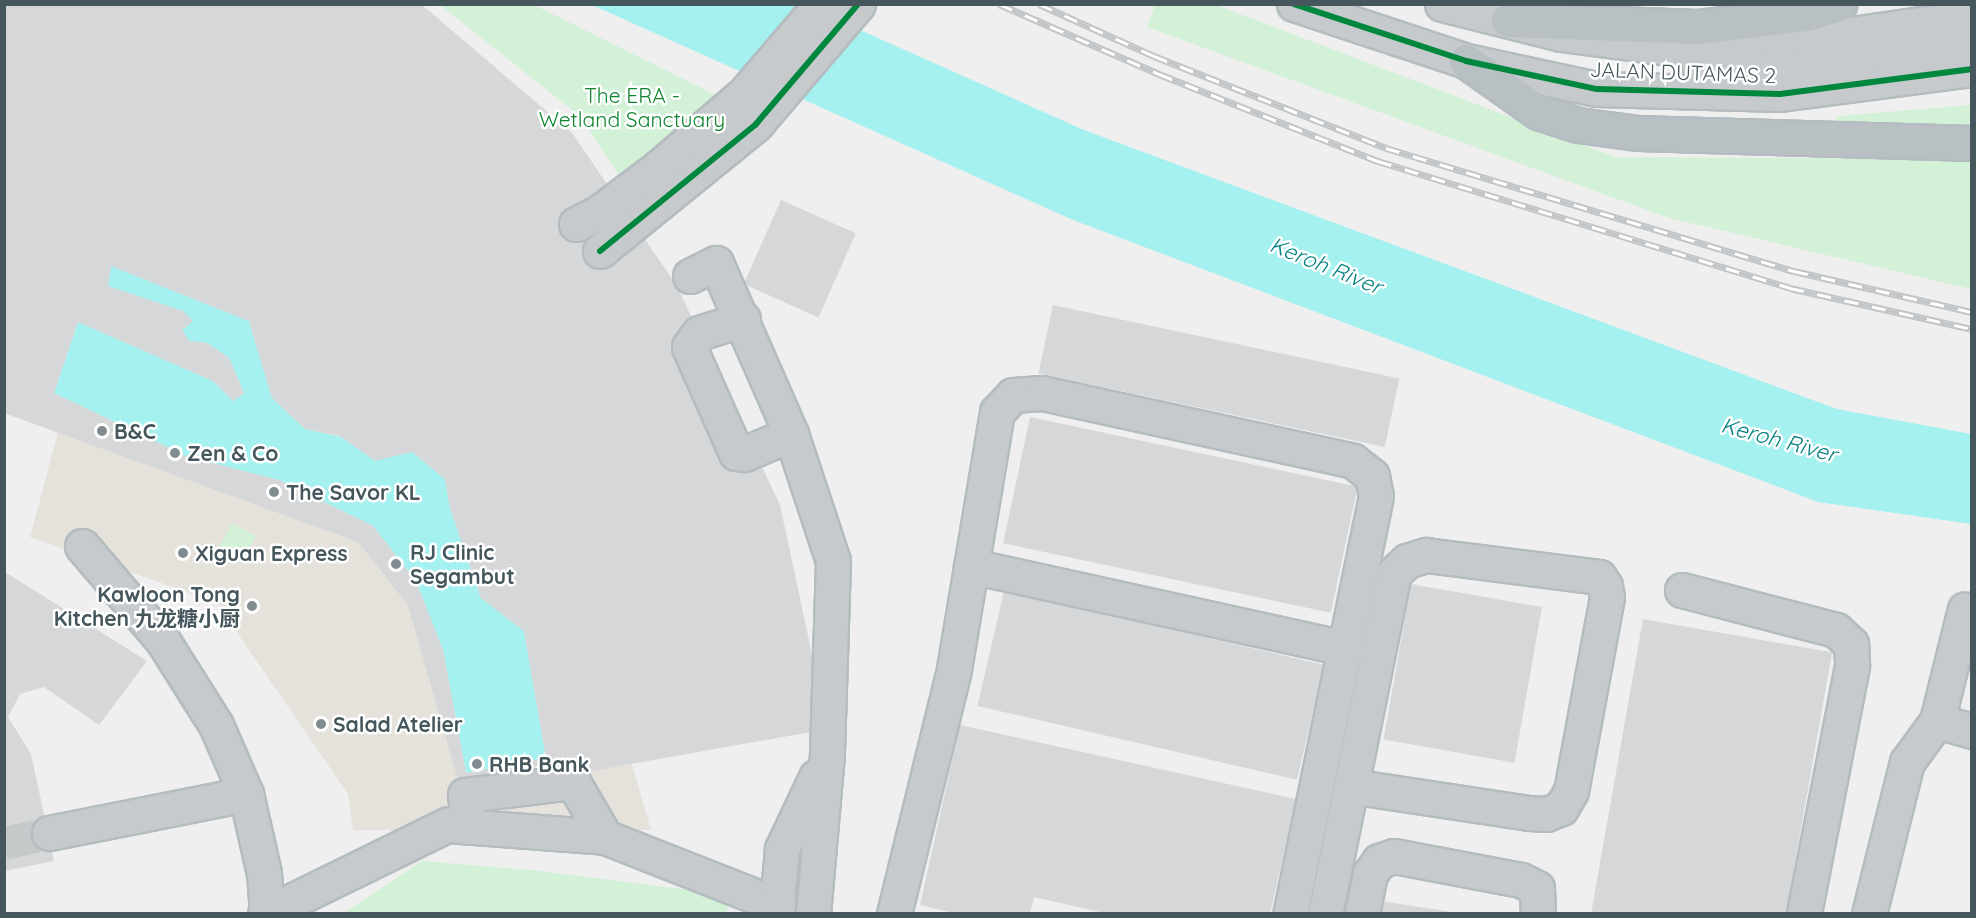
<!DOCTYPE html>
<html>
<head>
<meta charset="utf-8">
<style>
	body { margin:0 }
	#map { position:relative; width:1976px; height:918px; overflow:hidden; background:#f0efef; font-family:Quicksand,"Noto Sans SC",sans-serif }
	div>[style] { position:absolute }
	.commercial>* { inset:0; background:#e5e2dc }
	.green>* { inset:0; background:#d2f1d7; transform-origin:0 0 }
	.water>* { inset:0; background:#a4f1f0 }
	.building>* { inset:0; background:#d6d7d8; transform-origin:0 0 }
	.minor-tunnel>* { height:33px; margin-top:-16.5px; transform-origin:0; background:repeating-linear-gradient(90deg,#c5c9ca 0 33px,transparent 0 49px) }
	.roads { filter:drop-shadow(2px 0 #b4bcc0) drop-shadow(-2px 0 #b4bcc0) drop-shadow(0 2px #b4bcc0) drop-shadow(0 -2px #b4bcc0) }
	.minor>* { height:33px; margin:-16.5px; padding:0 16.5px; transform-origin:16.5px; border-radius:16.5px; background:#c7cacc }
	.highway>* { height:33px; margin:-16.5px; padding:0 16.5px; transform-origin:16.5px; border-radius:16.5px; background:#b9c0c4 }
	.rail>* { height:7px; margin-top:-3.5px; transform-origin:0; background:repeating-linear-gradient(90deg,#fff 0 14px,#c2c5c7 0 28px); box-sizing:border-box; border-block:2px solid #c2c5c7 }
	.cycleway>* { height:6px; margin:-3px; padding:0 3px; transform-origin:3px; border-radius:3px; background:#00873e }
	.dots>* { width:16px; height:16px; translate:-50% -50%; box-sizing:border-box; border:3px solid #fff; border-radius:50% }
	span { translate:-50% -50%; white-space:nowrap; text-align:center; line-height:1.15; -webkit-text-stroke:5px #fff; paint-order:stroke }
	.street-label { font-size:21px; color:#45575d }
	.park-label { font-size:21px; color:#108431 }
	.poi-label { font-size:21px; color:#45575d; font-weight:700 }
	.left { translate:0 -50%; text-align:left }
	.right { translate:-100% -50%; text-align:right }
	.water-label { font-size:22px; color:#068282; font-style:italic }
	.frame { position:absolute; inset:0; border:6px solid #45575d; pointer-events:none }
</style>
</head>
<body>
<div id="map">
	<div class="commercial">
		<div style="clip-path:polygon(128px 170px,583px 595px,651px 830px,353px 830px,348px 794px,216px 602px,30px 537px)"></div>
	</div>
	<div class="green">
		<div style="clip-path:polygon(440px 5px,534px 5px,724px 99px,619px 176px,582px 118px)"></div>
		<div style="clip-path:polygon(1155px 5px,1216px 5px,1615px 157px,1971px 159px,1971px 289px,1669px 218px,1147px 27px)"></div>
		<div style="clip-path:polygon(1971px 105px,1971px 133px,1835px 129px,1837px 116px)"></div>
		<div style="left:232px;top:523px;width:27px;height:31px;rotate:28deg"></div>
		<div style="clip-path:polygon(422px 861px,531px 870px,730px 895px,726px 914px,342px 914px)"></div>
	</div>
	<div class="water">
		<div style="clip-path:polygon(592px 5px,804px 5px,1084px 130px,1837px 409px,1971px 434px,1971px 524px,1818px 502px,1073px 220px)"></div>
		<div style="clip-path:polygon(111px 266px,249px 321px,272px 398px,305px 429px,412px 452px,445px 479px,450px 508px,481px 598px,524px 631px,546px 758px,466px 773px,443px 650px,416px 581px,373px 526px,279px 480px,188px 457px,54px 393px,78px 322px,213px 381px,233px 401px,244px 393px,229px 358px,207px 343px,189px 341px,182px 330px,193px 321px,183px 311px,108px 286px)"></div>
	</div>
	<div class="building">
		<div style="clip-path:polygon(evenodd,4px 4px,421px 4px,572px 133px,677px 286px,780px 505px,828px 729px,462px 794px,408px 605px,358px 542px,4px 413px,4px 4px,111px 266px,249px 321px,272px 398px,305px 429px,338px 435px,375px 461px,412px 452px,445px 479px,450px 508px,481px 598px,524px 631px,546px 758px,466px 773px,443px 650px,416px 581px,373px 526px,279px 480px,188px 457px,54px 393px,78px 322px,213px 381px,233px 401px,244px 393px,229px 358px,207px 343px,189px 341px,182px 330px,193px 321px,183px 311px,108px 286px,111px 266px)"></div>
		<div style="left:781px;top:200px;width:82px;height:92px;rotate:24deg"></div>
		<div style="left:1053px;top:305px;width:354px;height:70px;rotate:12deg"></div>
		<div style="left:1030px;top:417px;width:335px;height:129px;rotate:12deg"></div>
		<div style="clip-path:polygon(5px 572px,147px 661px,99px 725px,44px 687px,20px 694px,8px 717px,31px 754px,54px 861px,5px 871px)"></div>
		<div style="left:1411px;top:584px;width:133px;height:158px;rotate:10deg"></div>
		<div style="left:1004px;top:591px;width:328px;height:118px;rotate:13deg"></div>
		<div style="left:1643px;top:619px;width:192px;height:299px;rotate:10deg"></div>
		<div style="clip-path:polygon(960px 725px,1296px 799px,1270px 914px,1109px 914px,1034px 897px,1030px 914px,958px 914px,920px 905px)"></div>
		<div style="clip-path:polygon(1381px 901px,1452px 912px,1452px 914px,1379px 914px)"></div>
	</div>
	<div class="minor-tunnel">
		<div style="left:4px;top:843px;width:46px;rotate:-12.5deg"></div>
	</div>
	<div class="roads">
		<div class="minor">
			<div style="left:1294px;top:4px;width:181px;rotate:18.3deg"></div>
			<div style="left:1466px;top:61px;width:134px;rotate:12.1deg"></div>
			<div style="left:1597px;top:89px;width:183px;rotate:1.6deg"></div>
			<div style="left:1780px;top:94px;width:194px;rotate:-7.4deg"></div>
			<div style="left:1442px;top:4px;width:123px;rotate:14.1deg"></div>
			<div style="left:1561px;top:34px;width:117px;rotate:7.4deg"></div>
			<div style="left:1677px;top:49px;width:98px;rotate:-2.3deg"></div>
			<div style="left:1775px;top:45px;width:175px;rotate:-8.2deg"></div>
			<div style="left:1948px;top:20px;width:25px;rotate:-16deg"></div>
			<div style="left:1699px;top:67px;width:57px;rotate:3deg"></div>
			<div style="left:1756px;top:70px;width:218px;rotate:-7.4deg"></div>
			<div style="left:576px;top:224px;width:28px;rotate:-27deg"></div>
			<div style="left:601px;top:211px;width:73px;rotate:-37.2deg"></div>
			<div style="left:659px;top:167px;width:113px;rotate:-40.7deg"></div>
			<div style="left:745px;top:93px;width:117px;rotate:-49.5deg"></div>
			<div style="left:600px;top:251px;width:201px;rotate:-39.1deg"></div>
			<div style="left:756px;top:124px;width:157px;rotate:-49.6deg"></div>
			<div style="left:690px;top:276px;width:29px;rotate:-27deg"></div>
			<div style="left:716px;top:263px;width:187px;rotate:66.3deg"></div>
			<div style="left:791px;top:434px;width:134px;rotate:71.7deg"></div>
			<div style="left:833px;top:561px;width:193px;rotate:91.8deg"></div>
			<div style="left:827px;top:754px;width:161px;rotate:95deg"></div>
			<div style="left:743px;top:319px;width:46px;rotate:162.3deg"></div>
			<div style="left:699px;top:333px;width:17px;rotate:126deg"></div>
			<div style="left:689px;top:347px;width:116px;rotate:66.1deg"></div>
			<div style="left:736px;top:453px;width:8px;rotate:7deg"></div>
			<div style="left:744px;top:454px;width:51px;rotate:-23.1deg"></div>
			<div style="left:82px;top:546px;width:125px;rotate:49.5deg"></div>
			<div style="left:163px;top:641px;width:99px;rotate:57.8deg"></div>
			<div style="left:216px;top:725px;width:75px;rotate:66.5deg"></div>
			<div style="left:246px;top:794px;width:81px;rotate:77.2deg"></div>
			<div style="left:264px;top:873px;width:40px;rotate:85.7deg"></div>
			<div style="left:971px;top:566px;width:385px;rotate:12.4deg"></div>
			<div style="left:1682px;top:590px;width:159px;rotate:14.6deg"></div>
			<div style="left:1836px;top:630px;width:21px;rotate:43deg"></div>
			<div style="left:1851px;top:644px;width:22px;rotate:87deg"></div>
			<div style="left:1852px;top:666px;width:253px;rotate:101deg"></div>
			<div style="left:1937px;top:721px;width:36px;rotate:16deg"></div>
			<div style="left:468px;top:827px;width:32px;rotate:-95deg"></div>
			<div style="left:465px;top:795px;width:109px;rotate:-6.9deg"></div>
			<div style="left:573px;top:782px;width:64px;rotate:59.8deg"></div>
			<div style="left:49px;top:833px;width:201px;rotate:-11.2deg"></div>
			<div style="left:265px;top:914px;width:203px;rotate:-26.1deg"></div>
			<div style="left:447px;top:825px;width:158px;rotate:4.3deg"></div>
			<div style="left:605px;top:837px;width:186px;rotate:21.5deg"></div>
			<div style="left:776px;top:914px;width:65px;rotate:-84.7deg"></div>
			<div style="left:782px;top:849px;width:80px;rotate:-64.7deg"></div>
			<div style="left:894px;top:914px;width:252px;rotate:-76.2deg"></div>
			<div style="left:954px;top:669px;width:261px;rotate:-80.5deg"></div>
			<div style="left:997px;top:412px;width:23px;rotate:-47deg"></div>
			<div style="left:1013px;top:395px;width:29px;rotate:-4deg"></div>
			<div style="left:1042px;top:393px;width:318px;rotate:12.3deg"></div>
			<div style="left:1353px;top:461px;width:24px;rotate:38deg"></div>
			<div style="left:1372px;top:476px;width:20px;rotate:79deg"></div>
			<div style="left:1376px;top:496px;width:427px;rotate:101.6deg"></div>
			<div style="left:1325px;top:914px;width:131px;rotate:-78.5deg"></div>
			<div style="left:1351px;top:786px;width:217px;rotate:-78.6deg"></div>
			<div style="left:1394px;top:573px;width:18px;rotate:-43deg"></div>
			<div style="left:1407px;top:561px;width:20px;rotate:-18deg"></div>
			<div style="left:1426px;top:555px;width:174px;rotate:7.2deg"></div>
			<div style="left:1599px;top:577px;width:11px;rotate:56deg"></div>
			<div style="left:1605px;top:586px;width:11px;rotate:80deg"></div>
			<div style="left:1607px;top:597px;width:197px;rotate:100.5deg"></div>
			<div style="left:1571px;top:791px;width:20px;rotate:120deg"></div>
			<div style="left:1561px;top:808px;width:16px;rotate:158deg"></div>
			<div style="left:1546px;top:814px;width:17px;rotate:-177deg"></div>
			<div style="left:1529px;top:813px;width:180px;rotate:-171.4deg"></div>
			<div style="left:1362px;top:914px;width:41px;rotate:-78.7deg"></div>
			<div style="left:1370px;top:874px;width:16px;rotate:-55deg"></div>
			<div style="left:1379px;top:861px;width:16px;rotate:-18deg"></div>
			<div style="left:1394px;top:856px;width:129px;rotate:10.7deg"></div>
			<div style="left:1521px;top:880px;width:18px;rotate:27deg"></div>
			<div style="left:1537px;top:888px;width:26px;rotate:88deg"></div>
			<div style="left:1869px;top:914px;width:157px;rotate:-76deg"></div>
			<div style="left:1907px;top:762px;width:51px;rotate:-53.8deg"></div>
			<div style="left:1937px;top:721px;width:115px;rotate:-76deg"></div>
		</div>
		<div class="highway">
			<div style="left:1508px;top:20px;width:190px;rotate:2.1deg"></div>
			<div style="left:1698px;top:27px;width:110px;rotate:-6.8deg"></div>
			<div style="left:1807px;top:14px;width:34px;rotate:-17deg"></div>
			<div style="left:1466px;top:61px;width:88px;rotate:35.3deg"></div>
			<div style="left:1538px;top:112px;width:42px;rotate:18deg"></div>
			<div style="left:1578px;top:125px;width:61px;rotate:7.6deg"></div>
			<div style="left:1638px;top:133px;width:334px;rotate:1.7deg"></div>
		</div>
	</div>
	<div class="rail">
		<div style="left:999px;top:4px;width:175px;rotate:23.6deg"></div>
		<div style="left:1159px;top:74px;width:236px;rotate:21.7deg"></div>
		<div style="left:1378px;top:161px;width:431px;rotate:17.1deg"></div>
		<div style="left:1790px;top:288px;width:187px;rotate:12.7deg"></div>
		<div style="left:1039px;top:4px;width:126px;rotate:24.3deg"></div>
		<div style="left:1154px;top:56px;width:250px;rotate:21.6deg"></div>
		<div style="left:1386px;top:148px;width:426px;rotate:16.8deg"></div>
		<div style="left:1794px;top:271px;width:183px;rotate:13deg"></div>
	</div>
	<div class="cycleway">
		<div style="left:1294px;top:4px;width:181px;rotate:18.3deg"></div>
		<div style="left:1466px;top:61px;width:134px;rotate:12.1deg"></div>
		<div style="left:1597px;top:89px;width:183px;rotate:1.6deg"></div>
		<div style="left:1780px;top:94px;width:194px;rotate:-7.4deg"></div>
		<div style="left:600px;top:251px;width:201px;rotate:-39.1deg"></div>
		<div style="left:756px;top:124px;width:157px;rotate:-49.6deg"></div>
	</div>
	<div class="dots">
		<div style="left:102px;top:431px;background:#818c90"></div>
		<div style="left:175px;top:453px;background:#818c90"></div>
		<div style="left:274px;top:492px;background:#818c90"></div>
		<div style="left:183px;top:553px;background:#818c90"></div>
		<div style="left:396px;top:564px;background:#818c90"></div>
		<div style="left:252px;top:606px;background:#818c90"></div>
		<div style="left:321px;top:724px;background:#818c90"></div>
		<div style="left:477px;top:764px;background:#818c90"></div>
	</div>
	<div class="street-label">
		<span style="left:1683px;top:72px;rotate:2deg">JALAN DUTAMAS 2</span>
	</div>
	<div class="park-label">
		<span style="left:632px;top:107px">The ERA -<br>Wetland Sanctuary</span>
	</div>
	<div class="poi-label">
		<span class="left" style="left:114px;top:431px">B&amp;C</span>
		<span class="left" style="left:187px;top:453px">Zen &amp; Co</span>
		<span class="left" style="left:286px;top:492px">The Savor KL</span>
		<span class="left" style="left:410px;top:564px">RJ Clinic<br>Segambut</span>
		<span class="left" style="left:195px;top:553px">Xiguan Express</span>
		<span class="right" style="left:240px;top:606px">Kawloon Tong<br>Kitchen 九龙糖小厨</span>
		<span class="left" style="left:333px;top:724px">Salad Atelier</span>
		<span class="left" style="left:489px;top:764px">RHB Bank</span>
	</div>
	<div class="water-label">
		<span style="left:1326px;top:266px;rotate:22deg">Keroh River</span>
		<span style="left:1779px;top:440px;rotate:15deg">Keroh River</span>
	</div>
	<div class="frame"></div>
</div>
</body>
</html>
